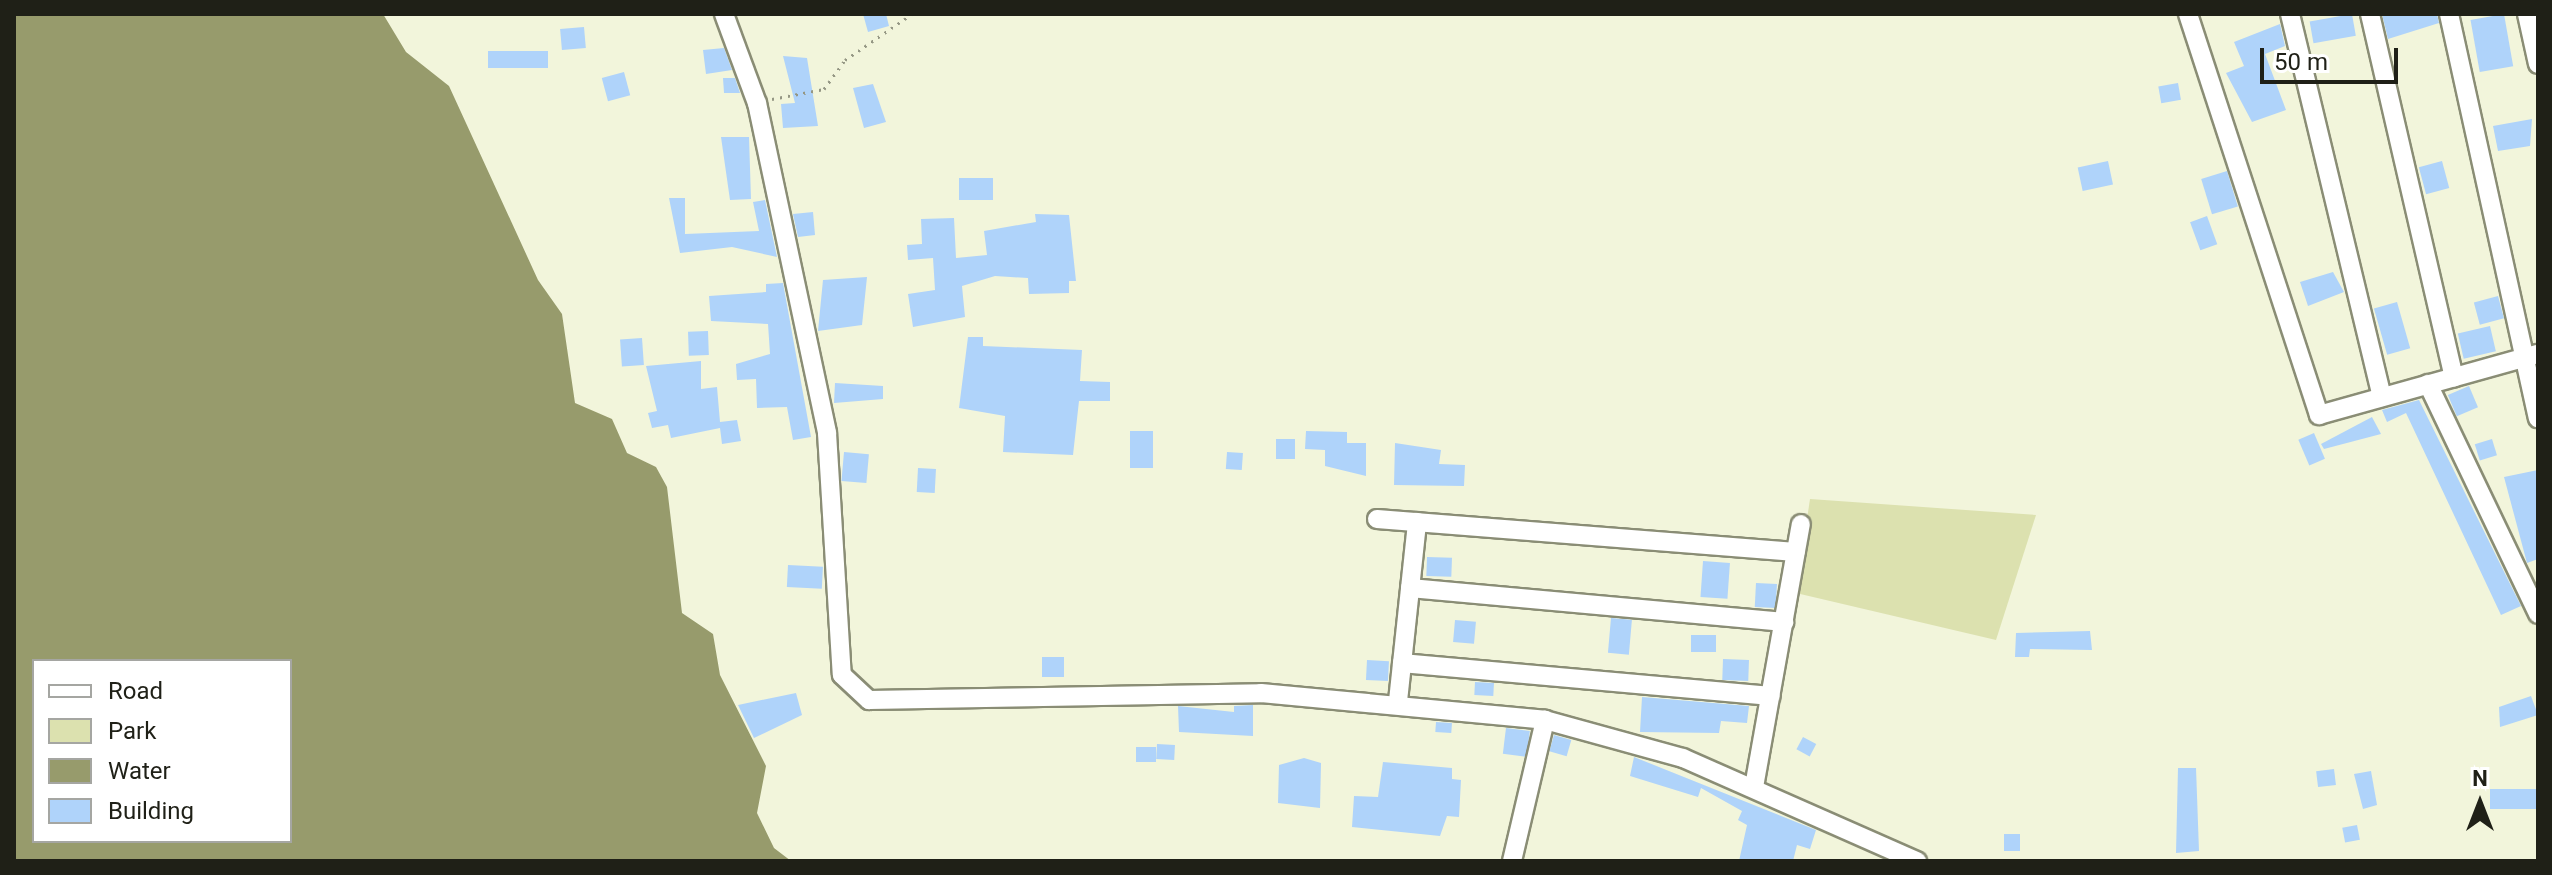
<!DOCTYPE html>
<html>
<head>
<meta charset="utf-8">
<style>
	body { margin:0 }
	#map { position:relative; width:2552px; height:875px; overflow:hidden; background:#f2f5db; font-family:Roboto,sans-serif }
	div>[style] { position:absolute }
	.green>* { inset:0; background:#dce1af }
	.water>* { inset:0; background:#979b6c }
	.building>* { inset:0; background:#afd3fa; transform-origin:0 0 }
	.path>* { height:3px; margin-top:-1.5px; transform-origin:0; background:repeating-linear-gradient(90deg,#959784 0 2px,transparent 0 8px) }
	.roads { filter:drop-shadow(2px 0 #8a8d75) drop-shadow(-2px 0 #8a8d75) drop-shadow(0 2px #8a8d75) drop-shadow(0 -2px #8a8d75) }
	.minor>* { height:18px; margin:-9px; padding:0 9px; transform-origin:9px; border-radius:9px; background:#fff }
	span { translate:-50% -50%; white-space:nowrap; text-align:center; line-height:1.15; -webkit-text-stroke:7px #fff; paint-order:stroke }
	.frame { position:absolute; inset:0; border:16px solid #1f2017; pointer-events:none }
	.legend { position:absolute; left:32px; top:659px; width:260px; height:184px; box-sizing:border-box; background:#fff; border:2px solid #a5a6a2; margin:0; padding:10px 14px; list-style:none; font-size:24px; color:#1f2017 }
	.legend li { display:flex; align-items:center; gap:16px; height:40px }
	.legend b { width:40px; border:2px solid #a5a6a2 }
	.north { position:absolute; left:2440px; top:763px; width:80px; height:80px; -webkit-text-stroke:6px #fff; paint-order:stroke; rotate:0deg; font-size:22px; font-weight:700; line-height:32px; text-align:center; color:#1f2017 }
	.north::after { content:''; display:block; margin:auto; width:28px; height:36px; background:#1f2017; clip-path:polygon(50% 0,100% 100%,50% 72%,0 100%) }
	.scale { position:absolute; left:2260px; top:48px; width:138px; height:36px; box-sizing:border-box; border:4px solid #1f2017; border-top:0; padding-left:10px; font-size:24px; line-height:28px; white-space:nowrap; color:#1f2017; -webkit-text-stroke:6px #fff; paint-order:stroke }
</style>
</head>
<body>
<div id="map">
	<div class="green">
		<div style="clip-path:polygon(1810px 499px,2036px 515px,1996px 640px,1796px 593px)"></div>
	</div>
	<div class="water">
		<div style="clip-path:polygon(evenodd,14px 14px,383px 14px,406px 52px,449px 86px,538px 280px,562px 314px,575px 403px,612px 419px,627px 453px,656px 467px,667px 487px,682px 613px,713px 634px,720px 675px,766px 766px,757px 813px,774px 848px,791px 861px,14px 861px,14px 14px,34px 661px,290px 661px,290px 841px,34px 841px,34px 661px)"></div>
	</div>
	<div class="building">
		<div style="clip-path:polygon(863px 14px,886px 14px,889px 26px,868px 32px)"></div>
		<div style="left:2352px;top:14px;width:22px;height:43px;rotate:80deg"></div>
		<div style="clip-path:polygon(2382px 14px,2437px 14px,2439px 23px,2388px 39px)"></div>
		<div style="left:2504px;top:14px;width:53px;height:34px;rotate:80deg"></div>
		<div style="clip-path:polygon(2280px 24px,2285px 46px,2265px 54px,2286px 110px,2252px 122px,2226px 73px,2244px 66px,2234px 42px)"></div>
		<div style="left:584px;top:27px;width:21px;height:24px;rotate:85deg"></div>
		<div style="clip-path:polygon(724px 48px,732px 70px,706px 74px,703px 50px)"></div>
		<div style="left:548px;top:51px;width:17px;height:60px;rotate:90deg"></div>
		<div style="clip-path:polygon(783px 56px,807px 58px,818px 126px,783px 128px,781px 104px,795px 103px)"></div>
		<div style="left:624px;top:72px;width:24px;height:23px;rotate:75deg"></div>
		<div style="clip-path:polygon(723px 78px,735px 78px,740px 93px,724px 93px)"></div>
		<div style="left:2178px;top:83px;width:17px;height:20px;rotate:80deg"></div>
		<div style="clip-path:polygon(873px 84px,886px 122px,864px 128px,853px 88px)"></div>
		<div style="clip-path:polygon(2532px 119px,2530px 146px,2498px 151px,2493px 126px)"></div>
		<div style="clip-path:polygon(721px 137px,749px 137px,751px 199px,730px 200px)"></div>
		<div style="left:2108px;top:161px;width:24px;height:31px;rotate:78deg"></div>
		<div style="left:2442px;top:161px;width:28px;height:24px;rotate:75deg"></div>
		<div style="left:2227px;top:171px;width:37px;height:27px;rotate:73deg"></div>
		<div style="left:959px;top:178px;width:34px;height:22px"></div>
		<div style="clip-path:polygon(669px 198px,685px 198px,685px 234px,759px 231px,753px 202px,765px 200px,777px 257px,732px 247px,680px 253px)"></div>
		<div style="clip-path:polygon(813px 212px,815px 235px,798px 237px,793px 214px)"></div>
		<div style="clip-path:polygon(1035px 214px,1069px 215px,1076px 281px,1069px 281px,1069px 293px,1029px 294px,1028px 278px,995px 276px,962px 286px,965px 317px,913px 327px,908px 294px,935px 290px,933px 258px,908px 260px,907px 245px,922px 244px,921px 219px,954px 218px,956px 258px,987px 255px,984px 231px,1036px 222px)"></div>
		<div style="left:2207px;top:216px;width:30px;height:18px;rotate:70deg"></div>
		<div style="clip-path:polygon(2333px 272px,2344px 292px,2308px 306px,2300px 282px)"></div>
		<div style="clip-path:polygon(867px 277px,862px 325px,818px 331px,823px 280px)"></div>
		<div style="clip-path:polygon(783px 283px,811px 437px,793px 440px,787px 407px,757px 408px,756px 379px,737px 380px,736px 364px,770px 354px,768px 324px,711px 321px,709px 296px,766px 292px,766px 284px)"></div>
		<div style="left:2498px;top:296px;width:23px;height:25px;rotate:75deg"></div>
		<div style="left:2397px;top:302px;width:48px;height:24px;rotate:74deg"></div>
		<div style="left:2490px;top:326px;width:26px;height:33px;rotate:77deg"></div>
		<div style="left:708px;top:331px;width:24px;height:20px;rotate:88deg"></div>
		<div style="clip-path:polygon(968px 337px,983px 337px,983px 346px,1082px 350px,1080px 381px,1110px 382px,1110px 401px,1079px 401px,1073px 455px,1003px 452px,1005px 416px,959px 408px)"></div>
		<div style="left:642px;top:338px;width:27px;height:22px;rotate:86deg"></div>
		<div style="clip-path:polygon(701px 361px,701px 389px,717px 387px,720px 422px,737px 420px,741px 441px,722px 444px,720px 428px,671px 438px,668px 425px,652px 428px,648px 413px,657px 411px,646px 366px)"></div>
		<div style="clip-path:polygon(835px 383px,883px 386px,883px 399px,834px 403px)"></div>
		<div style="left:2469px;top:386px;width:23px;height:23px;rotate:67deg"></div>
		<div style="clip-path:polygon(2419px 400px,2521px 606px,2501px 615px,2406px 413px,2387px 422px,2382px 410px)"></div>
		<div style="clip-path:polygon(2372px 417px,2381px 434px,2324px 449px,2321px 444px)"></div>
		<div style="left:1130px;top:431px;width:23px;height:37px"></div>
		<div style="clip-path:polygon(1306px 431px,1347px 432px,1347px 443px,1366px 443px,1366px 476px,1325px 466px,1325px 450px,1305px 449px)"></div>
		<div style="left:2314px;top:433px;width:28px;height:17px;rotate:67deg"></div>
		<div style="left:1276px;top:439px;width:19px;height:20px"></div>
		<div style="left:2492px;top:439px;width:17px;height:18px;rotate:73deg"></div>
		<div style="clip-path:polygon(1395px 443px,1441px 450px,1439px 464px,1465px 465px,1464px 486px,1394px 485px)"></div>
		<div style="left:844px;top:452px;width:25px;height:29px;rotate:5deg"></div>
		<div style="left:1227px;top:452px;width:16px;height:17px;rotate:4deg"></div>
		<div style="left:918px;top:468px;width:18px;height:24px;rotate:3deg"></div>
		<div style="clip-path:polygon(2538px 470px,2538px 559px,2527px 563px,2504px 477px)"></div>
		<div style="left:1427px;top:557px;width:25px;height:19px;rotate:2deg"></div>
		<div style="left:1703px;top:561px;width:27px;height:36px;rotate:4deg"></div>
		<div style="left:788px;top:565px;width:35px;height:22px;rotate:3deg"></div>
		<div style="left:1756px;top:583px;width:21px;height:24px;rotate:3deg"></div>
		<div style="left:1611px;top:618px;width:21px;height:35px;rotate:5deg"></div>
		<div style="left:1455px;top:620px;width:21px;height:22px;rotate:5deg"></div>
		<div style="clip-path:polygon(2090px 631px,2092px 650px,2030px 649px,2029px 657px,2015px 657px,2016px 633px)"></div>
		<div style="left:1691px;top:635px;width:25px;height:17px"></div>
		<div style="left:1042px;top:657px;width:22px;height:20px"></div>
		<div style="left:1723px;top:659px;width:26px;height:21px;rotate:2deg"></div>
		<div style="left:1367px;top:660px;width:22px;height:20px;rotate:3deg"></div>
		<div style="left:1475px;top:682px;width:19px;height:13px;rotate:3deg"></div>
		<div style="clip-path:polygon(796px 693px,802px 715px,754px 738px,738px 705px)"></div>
		<div style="clip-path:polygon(2531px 696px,2538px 715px,2500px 727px,2499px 707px)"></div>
		<div style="clip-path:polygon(1642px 697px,1749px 706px,1747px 723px,1721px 721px,1719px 733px,1640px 732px)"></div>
		<div style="clip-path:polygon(1253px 705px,1253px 736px,1179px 732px,1178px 706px,1234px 712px,1234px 706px)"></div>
		<div style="left:1436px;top:722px;width:16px;height:10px;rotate:4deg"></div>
		<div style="left:1506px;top:728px;width:24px;height:26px;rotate:7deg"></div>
		<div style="left:1554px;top:735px;width:18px;height:17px;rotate:16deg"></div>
		<div style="left:1803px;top:737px;width:15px;height:14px;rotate:28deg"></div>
		<div style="left:1157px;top:744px;width:18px;height:15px;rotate:3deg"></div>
		<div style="left:1136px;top:747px;width:20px;height:15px"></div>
		<div style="clip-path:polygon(1634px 757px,1816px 830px,1810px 849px,1797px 845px,1793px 861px,1739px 861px,1747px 825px,1738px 820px,1742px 811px,1701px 788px,1698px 797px,1630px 776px)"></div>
		<div style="clip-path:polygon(1304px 758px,1321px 763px,1320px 808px,1278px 803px,1279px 765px)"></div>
		<div style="clip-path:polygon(1383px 762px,1452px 768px,1452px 779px,1461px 780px,1459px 817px,1447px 816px,1440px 836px,1352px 827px,1354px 796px,1378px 797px)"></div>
		<div style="clip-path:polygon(2178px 768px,2196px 768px,2199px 851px,2176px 853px)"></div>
		<div style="left:2334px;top:769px;width:16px;height:18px;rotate:83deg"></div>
		<div style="clip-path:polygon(2371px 771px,2377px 805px,2363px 809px,2354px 774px)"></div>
		<div style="left:2538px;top:789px;width:20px;height:48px;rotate:90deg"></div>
		<div style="left:2357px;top:825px;width:15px;height:15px;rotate:79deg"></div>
		<div style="left:2004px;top:834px;width:16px;height:17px"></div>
	</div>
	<div class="path">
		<div style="left:772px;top:99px;width:53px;rotate:-10.9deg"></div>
		<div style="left:824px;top:89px;width:36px;rotate:-54deg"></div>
		<div style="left:845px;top:60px;width:81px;rotate:-34.5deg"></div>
	</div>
	<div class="roads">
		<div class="minor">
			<div style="left:724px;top:14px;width:95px;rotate:69.7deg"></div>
			<div style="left:757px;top:103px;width:337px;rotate:78deg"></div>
			<div style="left:827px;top:433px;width:242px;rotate:86.5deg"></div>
			<div style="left:842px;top:675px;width:37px;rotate:43deg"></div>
			<div style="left:869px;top:700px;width:392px;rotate:-1deg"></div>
			<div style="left:1261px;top:693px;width:285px;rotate:5.4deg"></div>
			<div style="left:1545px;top:720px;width:143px;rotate:15.4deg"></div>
			<div style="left:1683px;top:758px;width:256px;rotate:23.8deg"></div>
			<div style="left:2188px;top:14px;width:422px;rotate:71.9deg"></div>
			<div style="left:2319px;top:415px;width:227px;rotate:-15.6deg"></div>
			<div style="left:2290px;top:14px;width:394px;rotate:76.5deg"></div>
			<div style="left:2370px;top:14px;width:373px;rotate:77deg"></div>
			<div style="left:2449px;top:14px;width:414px;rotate:77.6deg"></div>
			<div style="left:2527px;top:14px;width:51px;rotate:77.6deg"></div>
			<div style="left:2428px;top:384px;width:255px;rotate:64.4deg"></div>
			<div style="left:1377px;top:519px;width:420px;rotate:4.5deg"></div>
			<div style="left:1410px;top:588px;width:376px;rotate:5.2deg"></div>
			<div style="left:1402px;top:663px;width:370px;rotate:5.1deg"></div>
			<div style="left:1398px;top:701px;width:180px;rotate:-83.9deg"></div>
			<div style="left:1754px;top:787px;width:267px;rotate:-79.9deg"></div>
			<div style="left:1512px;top:861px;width:145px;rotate:-76.8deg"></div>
		</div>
	</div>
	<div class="frame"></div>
	<ul class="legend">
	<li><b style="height:10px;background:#fff"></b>Road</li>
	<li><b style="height:22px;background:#dce1af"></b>Park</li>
	<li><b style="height:22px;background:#979b6c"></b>Water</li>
	<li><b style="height:22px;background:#afd3fa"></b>Building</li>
	</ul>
	<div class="north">N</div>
	<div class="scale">50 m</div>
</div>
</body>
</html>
